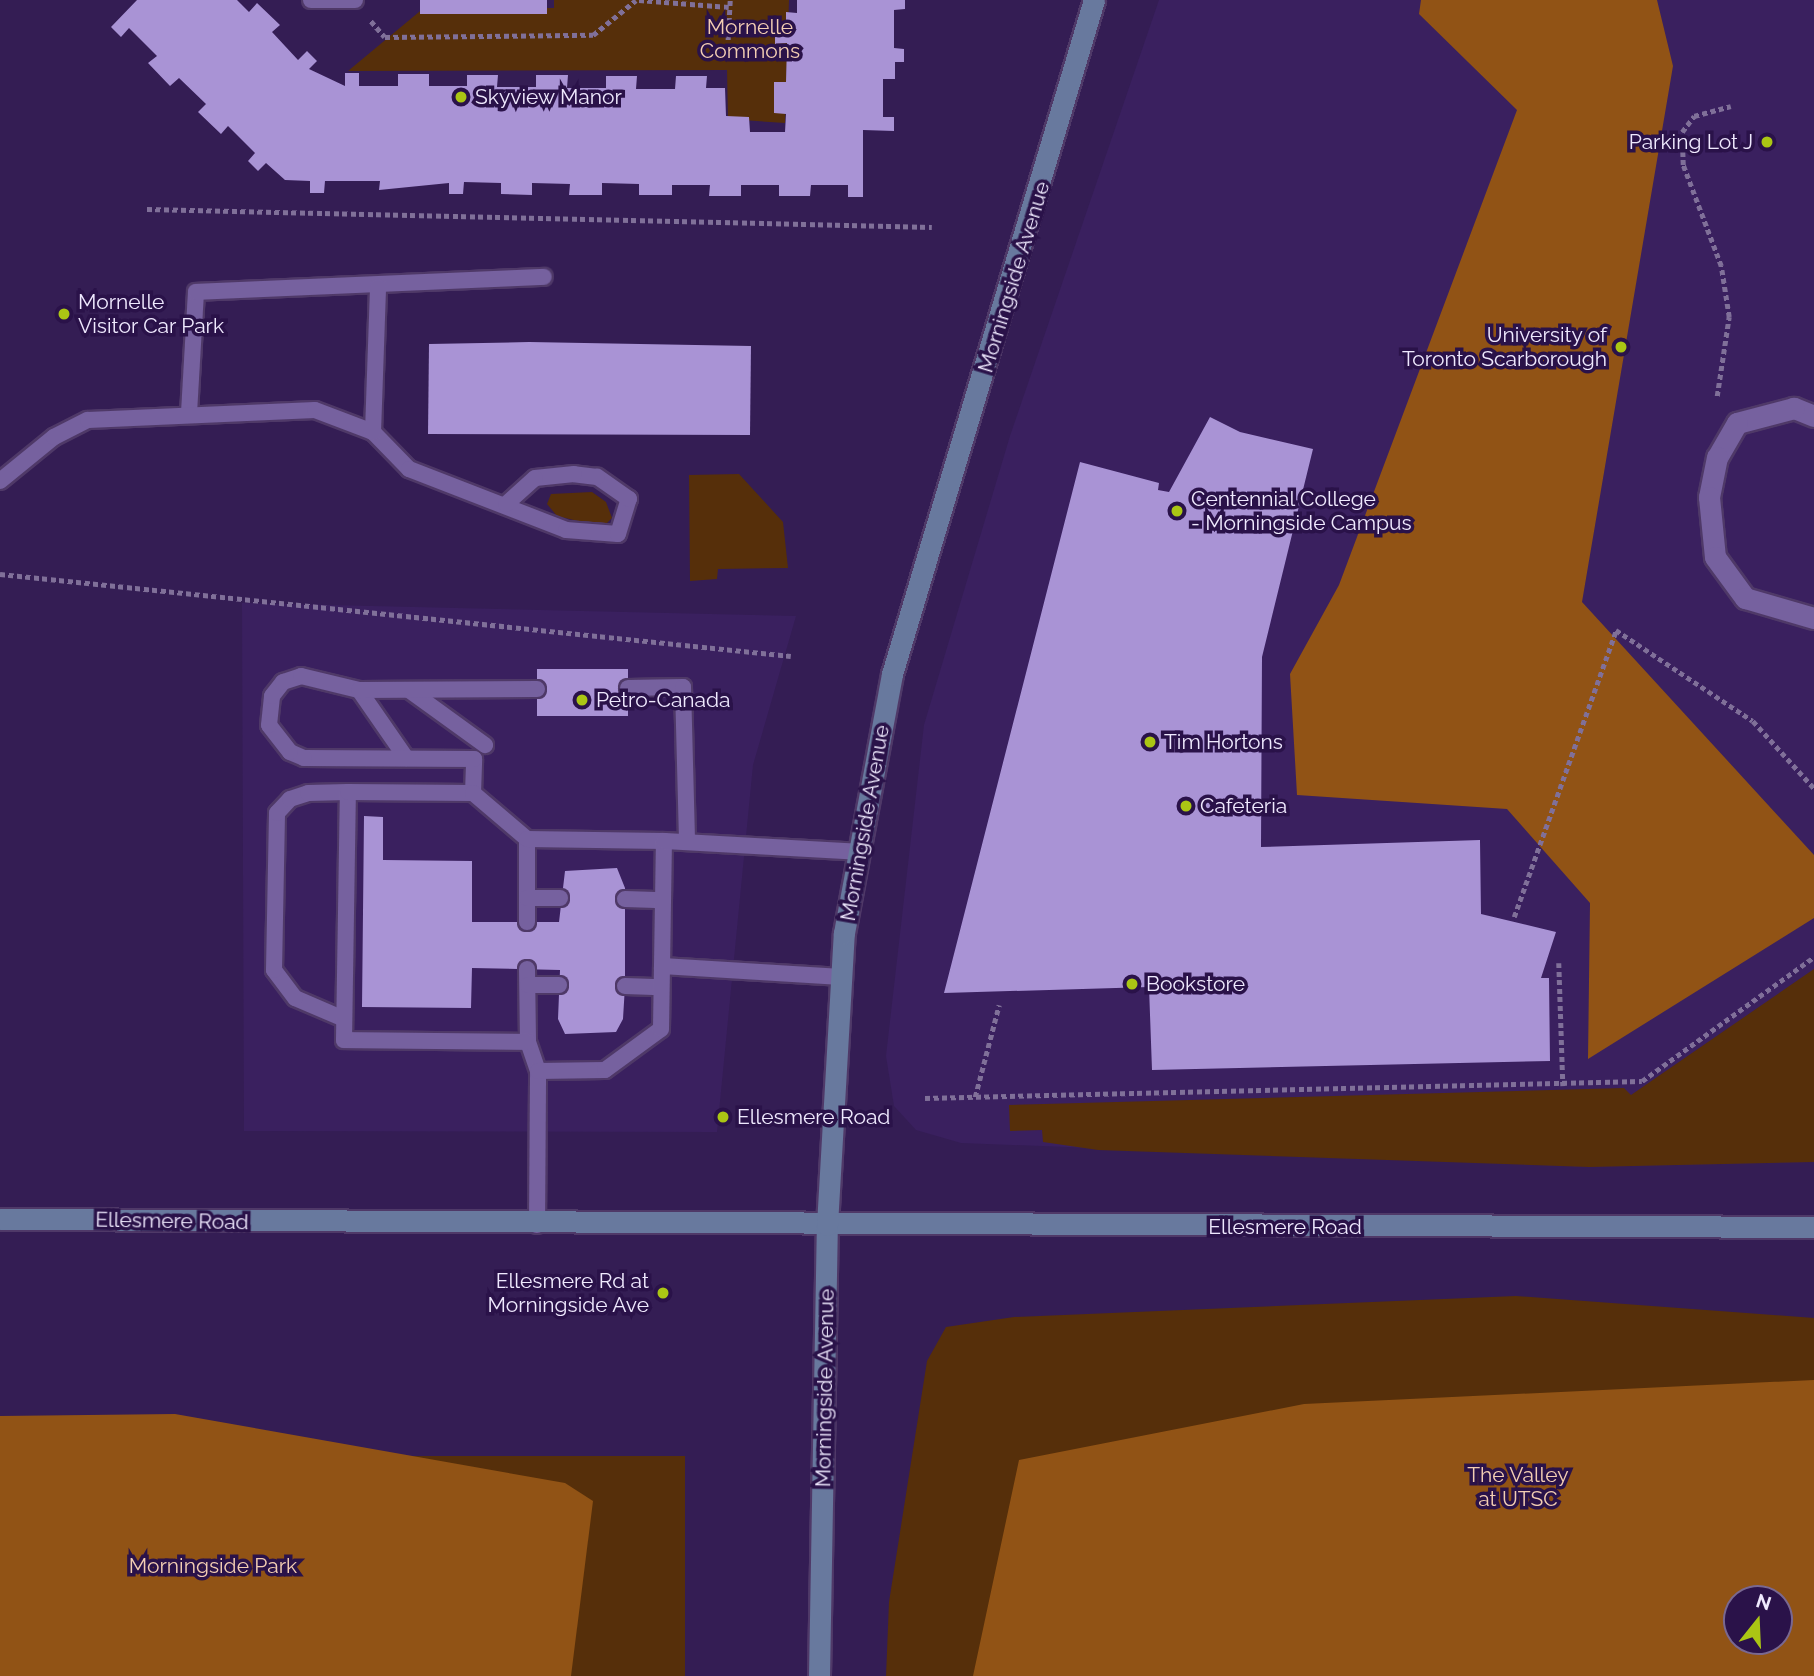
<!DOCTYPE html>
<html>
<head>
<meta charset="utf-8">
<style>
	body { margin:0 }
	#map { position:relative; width:1814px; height:1676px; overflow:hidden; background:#341d54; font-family:Raleway,sans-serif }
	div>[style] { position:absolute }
	.built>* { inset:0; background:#3a205f }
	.green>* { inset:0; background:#562f0a; transform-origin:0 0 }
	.forest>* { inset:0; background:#915315 }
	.building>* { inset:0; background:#a993d5; transform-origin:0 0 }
	.path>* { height:4.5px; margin-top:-2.25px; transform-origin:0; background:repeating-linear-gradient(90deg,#807099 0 5px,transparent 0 8.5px) }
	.roads { filter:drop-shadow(2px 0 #4f3968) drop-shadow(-2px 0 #4f3968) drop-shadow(0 2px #4f3968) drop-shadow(0 -2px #4f3968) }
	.service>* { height:16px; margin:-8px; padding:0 8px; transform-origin:8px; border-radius:8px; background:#76619f }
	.minor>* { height:21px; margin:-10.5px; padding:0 10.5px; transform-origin:10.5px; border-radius:10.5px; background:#76619f }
	.secondary>* { height:21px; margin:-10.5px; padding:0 10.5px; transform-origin:10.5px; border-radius:10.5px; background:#68799e }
	.dots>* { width:19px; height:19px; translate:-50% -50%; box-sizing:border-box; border:4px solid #2a1249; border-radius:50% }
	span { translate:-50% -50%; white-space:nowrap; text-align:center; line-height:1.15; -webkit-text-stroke:7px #2a1249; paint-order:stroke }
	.park-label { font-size:21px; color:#f3ceb3 }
	.poi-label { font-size:21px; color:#efe9fe }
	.left { translate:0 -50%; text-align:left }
	.right { translate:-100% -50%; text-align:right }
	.street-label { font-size:21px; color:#efe9fe }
	.north { position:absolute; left:1723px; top:1585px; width:70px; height:70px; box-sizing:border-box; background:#2a1249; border:2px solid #796891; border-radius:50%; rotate:18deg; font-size:19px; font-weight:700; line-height:28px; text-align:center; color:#efe9fe }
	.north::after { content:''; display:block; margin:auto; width:24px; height:32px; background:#abc614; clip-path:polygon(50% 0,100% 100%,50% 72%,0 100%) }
</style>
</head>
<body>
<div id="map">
	<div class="built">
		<div style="clip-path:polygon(1159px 0,1814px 0,1814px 1162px,1589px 1167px,961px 1143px,916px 1130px,894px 1106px,886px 1056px,924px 725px,1010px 436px)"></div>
		<div style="clip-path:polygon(242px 603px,796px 616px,753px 765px,717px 1132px,244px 1131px)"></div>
	</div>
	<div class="green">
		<div style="clip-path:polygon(554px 0,789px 0,785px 123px,728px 119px,727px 70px,348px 71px,425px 7px,554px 8px)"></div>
		<div style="clip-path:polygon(739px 474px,783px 522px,788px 568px,718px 569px,717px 579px,690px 581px,689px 475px)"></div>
		<div style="clip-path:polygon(592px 492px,606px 502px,612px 518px,603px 527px,557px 516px,547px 504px,551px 494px)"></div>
		<div style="clip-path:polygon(1814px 969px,1814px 1162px,1589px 1167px,1098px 1150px,1043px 1142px,1042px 1130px,1010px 1131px,1009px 1105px,1624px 1088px,1631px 1095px)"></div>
		<div style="clip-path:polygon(evenodd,1516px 1296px,1814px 1318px,1814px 1676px,886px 1676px,889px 1602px,927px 1361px,946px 1327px,1014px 1317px,1516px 1296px,1737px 1599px,1779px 1599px,1779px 1641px,1737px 1641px,1737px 1599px)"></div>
		<div style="left:0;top:1456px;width:685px;height:220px"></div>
	</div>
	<div class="forest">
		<div style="clip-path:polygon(1421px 0,1657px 0,1673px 66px,1582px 602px,1814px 855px,1814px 918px,1588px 1059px,1590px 903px,1507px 809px,1297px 795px,1290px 674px,1339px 585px,1517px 110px,1419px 14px)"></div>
		<div style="clip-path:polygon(evenodd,1814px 1380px,1814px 1676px,973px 1676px,1019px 1460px,1304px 1404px,1814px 1380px,1737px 1599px,1779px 1599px,1779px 1641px,1737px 1641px,1737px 1599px)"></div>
		<div style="clip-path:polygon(175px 1414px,565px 1483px,593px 1501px,571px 1676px,0 1676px,0 1416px)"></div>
	</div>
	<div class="building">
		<div style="clip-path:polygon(137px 0,237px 0,249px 12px,257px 3px,280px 25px,272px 32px,298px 60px,307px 51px,317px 61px,309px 69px,345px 86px,345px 73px,359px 73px,359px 86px,398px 86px,398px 74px,429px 74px,429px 86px,467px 86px,467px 75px,498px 75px,497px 87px,536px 87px,536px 75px,568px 75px,567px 88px,606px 88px,606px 76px,637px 76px,636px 89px,675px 89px,676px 76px,707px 76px,706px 88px,725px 88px,726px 116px,749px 117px,750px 132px,785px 132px,786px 114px,774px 113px,774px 82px,786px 82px,787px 43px,775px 44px,775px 29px,786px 29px,786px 12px,797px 13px,797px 0,905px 0,905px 9px,894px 10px,894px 48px,904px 49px,904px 62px,895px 62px,895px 79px,883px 79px,883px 117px,894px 117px,894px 131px,863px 130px,863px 197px,848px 197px,848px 185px,811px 185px,810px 196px,779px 196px,779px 185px,741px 185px,741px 196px,709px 196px,710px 185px,672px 185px,672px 195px,639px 195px,639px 184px,602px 183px,602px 195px,569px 195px,570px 184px,532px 183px,532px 195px,501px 194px,501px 183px,464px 182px,463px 194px,449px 194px,449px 183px,379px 190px,380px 181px,325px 181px,324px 193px,310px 193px,310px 181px,285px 180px,266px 163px,258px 171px,248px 161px,255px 153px,228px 126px,221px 134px,198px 112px,206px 104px,179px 78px,170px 86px,148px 63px,157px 56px,129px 28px,121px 37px,111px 27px)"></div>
		<div style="left:420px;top:0;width:127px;height:14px"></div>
		<div style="clip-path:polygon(529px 342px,751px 346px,750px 435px,428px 434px,429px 344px)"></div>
		<div style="clip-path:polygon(1210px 417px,1240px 432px,1313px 449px,1262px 657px,1261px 847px,1480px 840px,1481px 914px,1556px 932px,1541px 978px,1549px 978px,1550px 1061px,1152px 1070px,1149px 987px,944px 993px,1080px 462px,1159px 483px,1158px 490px,1169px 492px)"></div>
		<div style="left:537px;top:669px;width:91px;height:47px"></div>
		<div style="clip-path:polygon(364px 816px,383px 817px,383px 860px,472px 861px,472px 922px,559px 922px,565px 871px,617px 868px,625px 888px,625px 986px,623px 1019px,616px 1032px,565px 1034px,558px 1019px,560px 970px,472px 968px,471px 1008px,362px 1007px)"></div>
	</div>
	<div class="path">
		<div style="left:639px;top:0;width:90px;rotate:4.4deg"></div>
		<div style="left:371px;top:21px;width:21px;rotate:49deg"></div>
		<div style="left:385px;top:37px;width:208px;rotate:-0.6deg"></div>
		<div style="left:593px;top:35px;width:55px;rotate:-39.1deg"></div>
		<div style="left:727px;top:57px;width:57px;rotate:-87deg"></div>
		<div style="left:147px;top:209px;width:785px;rotate:1.31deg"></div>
		<div style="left:1717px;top:396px;width:80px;rotate:-81.4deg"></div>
		<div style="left:1729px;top:317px;width:52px;rotate:-98.9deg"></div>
		<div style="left:1721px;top:266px;width:108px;rotate:-110.6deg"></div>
		<div style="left:1683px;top:165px;width:33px;rotate:-92deg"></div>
		<div style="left:1682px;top:132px;width:20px;rotate:-53deg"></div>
		<div style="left:1694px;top:116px;width:38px;rotate:-15deg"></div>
		<div style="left:0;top:574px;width:795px;rotate:5.92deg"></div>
		<div style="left:1514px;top:917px;width:305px;rotate:-70.4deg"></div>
		<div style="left:1616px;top:630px;width:164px;rotate:33.6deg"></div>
		<div style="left:1753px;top:721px;width:91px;rotate:47.7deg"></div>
		<div style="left:1559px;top:963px;width:123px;rotate:88.1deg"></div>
		<div style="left:975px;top:1097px;width:95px;rotate:-75.4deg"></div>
		<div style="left:925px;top:1098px;width:717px;rotate:-1.36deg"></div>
		<div style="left:1642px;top:1081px;width:212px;rotate:-35.8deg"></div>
	</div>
	<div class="roads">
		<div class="service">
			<div style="left:311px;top:0;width:44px"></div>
			<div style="left:189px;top:413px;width:121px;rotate:-86.7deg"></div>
			<div style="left:196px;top:292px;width:348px;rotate:-2.5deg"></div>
			<div style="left:373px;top:432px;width:52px;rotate:45.8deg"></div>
			<div style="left:409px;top:469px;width:168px;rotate:21.2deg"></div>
			<div style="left:566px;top:530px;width:52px;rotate:4.4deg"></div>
			<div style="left:618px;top:534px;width:37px;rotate:-73deg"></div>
			<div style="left:629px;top:499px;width:39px;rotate:-145deg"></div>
			<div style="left:597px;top:477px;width:23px;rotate:-173deg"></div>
			<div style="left:574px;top:474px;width:39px;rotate:174deg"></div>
			<div style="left:535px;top:478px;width:39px;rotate:138deg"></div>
			<div style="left:0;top:481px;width:70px;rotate:-39.2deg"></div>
			<div style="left:54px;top:437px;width:38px;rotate:-27deg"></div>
			<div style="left:88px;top:420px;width:227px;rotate:-2.5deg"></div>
			<div style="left:315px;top:410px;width:62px;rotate:20.8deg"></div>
			<div style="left:373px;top:432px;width:145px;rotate:-88deg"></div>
			<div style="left:628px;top:688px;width:55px;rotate:-1deg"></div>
			<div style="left:683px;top:687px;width:154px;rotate:88.5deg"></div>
			<div style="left:359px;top:690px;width:83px;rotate:55.3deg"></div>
			<div style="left:409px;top:690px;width:94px;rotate:35.9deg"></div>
			<div style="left:473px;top:793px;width:34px;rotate:-88deg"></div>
			<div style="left:474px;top:759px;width:170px;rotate:-179.7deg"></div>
			<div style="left:304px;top:758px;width:15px;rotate:-157deg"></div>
			<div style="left:290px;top:752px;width:34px;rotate:-128deg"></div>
			<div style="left:269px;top:725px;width:29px;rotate:-84deg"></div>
			<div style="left:272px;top:696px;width:18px;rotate:-52deg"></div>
			<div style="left:283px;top:682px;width:19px;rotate:-18deg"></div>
			<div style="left:301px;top:676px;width:60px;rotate:13.6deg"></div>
			<div style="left:359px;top:690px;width:178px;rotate:-0.3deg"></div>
			<div style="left:527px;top:839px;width:83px;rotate:90deg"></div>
			<div style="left:527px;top:898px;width:33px"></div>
			<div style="left:625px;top:899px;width:38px;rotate:2deg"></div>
			<div style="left:662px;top:966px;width:180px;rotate:3.5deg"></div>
			<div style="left:527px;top:969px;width:73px;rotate:89.2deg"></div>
			<div style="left:528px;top:985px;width:31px"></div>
			<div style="left:625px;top:986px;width:36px;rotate:2deg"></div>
			<div style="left:344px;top:1019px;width:53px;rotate:-156.8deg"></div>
			<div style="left:295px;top:998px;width:35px;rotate:-127deg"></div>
			<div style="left:274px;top:970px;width:157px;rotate:-88.9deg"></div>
			<div style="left:277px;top:813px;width:19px;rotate:-47deg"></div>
			<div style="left:290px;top:799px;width:19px;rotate:-18deg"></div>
			<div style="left:308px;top:793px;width:40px;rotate:-1.4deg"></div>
			<div style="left:538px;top:1071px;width:31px;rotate:-109deg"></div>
			<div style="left:528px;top:1042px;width:184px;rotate:-179.4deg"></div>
			<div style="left:344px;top:1040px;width:248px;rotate:-89.1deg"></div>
			<div style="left:348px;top:792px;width:125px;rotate:0.5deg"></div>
			<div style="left:473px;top:793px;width:71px;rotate:40.4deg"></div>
			<div style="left:527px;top:839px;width:137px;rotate:0.8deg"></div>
			<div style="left:537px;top:1225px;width:154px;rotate:-89.6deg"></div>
			<div style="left:538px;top:1071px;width:67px;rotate:-0.9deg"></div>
			<div style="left:605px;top:1070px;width:69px;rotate:-36.2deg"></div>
			<div style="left:661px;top:1029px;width:188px;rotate:-89.1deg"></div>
			<div style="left:664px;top:841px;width:195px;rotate:3.2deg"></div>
		</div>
		<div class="minor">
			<div style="left:1814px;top:416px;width:22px;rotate:-158deg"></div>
			<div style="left:1794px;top:408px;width:59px;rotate:165.3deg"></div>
			<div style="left:1737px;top:423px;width:39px;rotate:120deg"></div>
			<div style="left:1717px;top:457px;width:41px;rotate:101.3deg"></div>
			<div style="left:1709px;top:497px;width:60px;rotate:84.3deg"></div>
			<div style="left:1715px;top:557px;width:51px;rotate:53.8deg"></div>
			<div style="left:1745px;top:598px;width:72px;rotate:16.2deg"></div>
		</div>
		<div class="secondary">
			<div style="left:0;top:1219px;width:1814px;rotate:0.25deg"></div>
			<div style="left:819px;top:1676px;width:451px;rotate:-89deg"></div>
			<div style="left:827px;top:1225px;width:292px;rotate:-86.7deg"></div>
			<div style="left:844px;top:933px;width:263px;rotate:-79.5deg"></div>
			<div style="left:892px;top:674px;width:704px;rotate:-73.32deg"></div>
		</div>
	</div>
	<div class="dots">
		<div style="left:461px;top:97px;background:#abc614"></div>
		<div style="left:1767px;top:142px;background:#abc614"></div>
		<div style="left:64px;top:314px;background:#abc614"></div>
		<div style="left:1621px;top:347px;background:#abc614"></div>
		<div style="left:1177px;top:511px;background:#abc614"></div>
		<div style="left:582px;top:700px;background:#abc614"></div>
		<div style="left:1150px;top:742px;background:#abc614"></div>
		<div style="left:1186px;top:806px;background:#abc614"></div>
		<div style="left:1132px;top:984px;background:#abc614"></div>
		<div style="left:723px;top:1117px;background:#abc614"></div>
		<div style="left:663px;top:1293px;background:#abc614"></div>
	</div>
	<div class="park-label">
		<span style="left:750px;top:39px">Mornelle<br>Commons</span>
		<span style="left:1518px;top:1487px">The Valley<br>at UTSC</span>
		<span style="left:213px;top:1566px">Morningside Park</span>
	</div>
	<div class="poi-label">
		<span class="left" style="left:475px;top:97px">Skyview Manor</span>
		<span class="right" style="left:1753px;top:142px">Parking Lot J</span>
		<span class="left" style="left:78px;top:314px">Mornelle<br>Visitor Car Park</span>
		<span class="right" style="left:1607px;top:347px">University of<br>Toronto Scarborough</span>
		<span class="left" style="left:1191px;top:511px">Centennial College<br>- Morningside Campus</span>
		<span class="left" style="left:596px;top:700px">Petro-Canada</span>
		<span class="left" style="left:1164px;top:742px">Tim Hortons</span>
		<span class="left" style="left:1200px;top:806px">Cafeteria</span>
		<span class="left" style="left:1146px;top:984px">Bookstore</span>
		<span class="left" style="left:737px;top:1117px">Ellesmere Road</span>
		<span class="right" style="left:649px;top:1293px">Ellesmere Rd at<br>Morningside Ave</span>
	</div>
	<div class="street-label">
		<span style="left:1014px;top:277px;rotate:-73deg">Morningside Avenue</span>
		<span style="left:865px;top:823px;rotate:-80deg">Morningside Avenue</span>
		<span style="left:172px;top:1221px;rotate:1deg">Ellesmere Road</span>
		<span style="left:1285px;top:1227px">Ellesmere Road</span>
		<span style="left:825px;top:1388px;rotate:-89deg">Morningside Avenue</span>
	</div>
	<div class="north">N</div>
</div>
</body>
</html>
